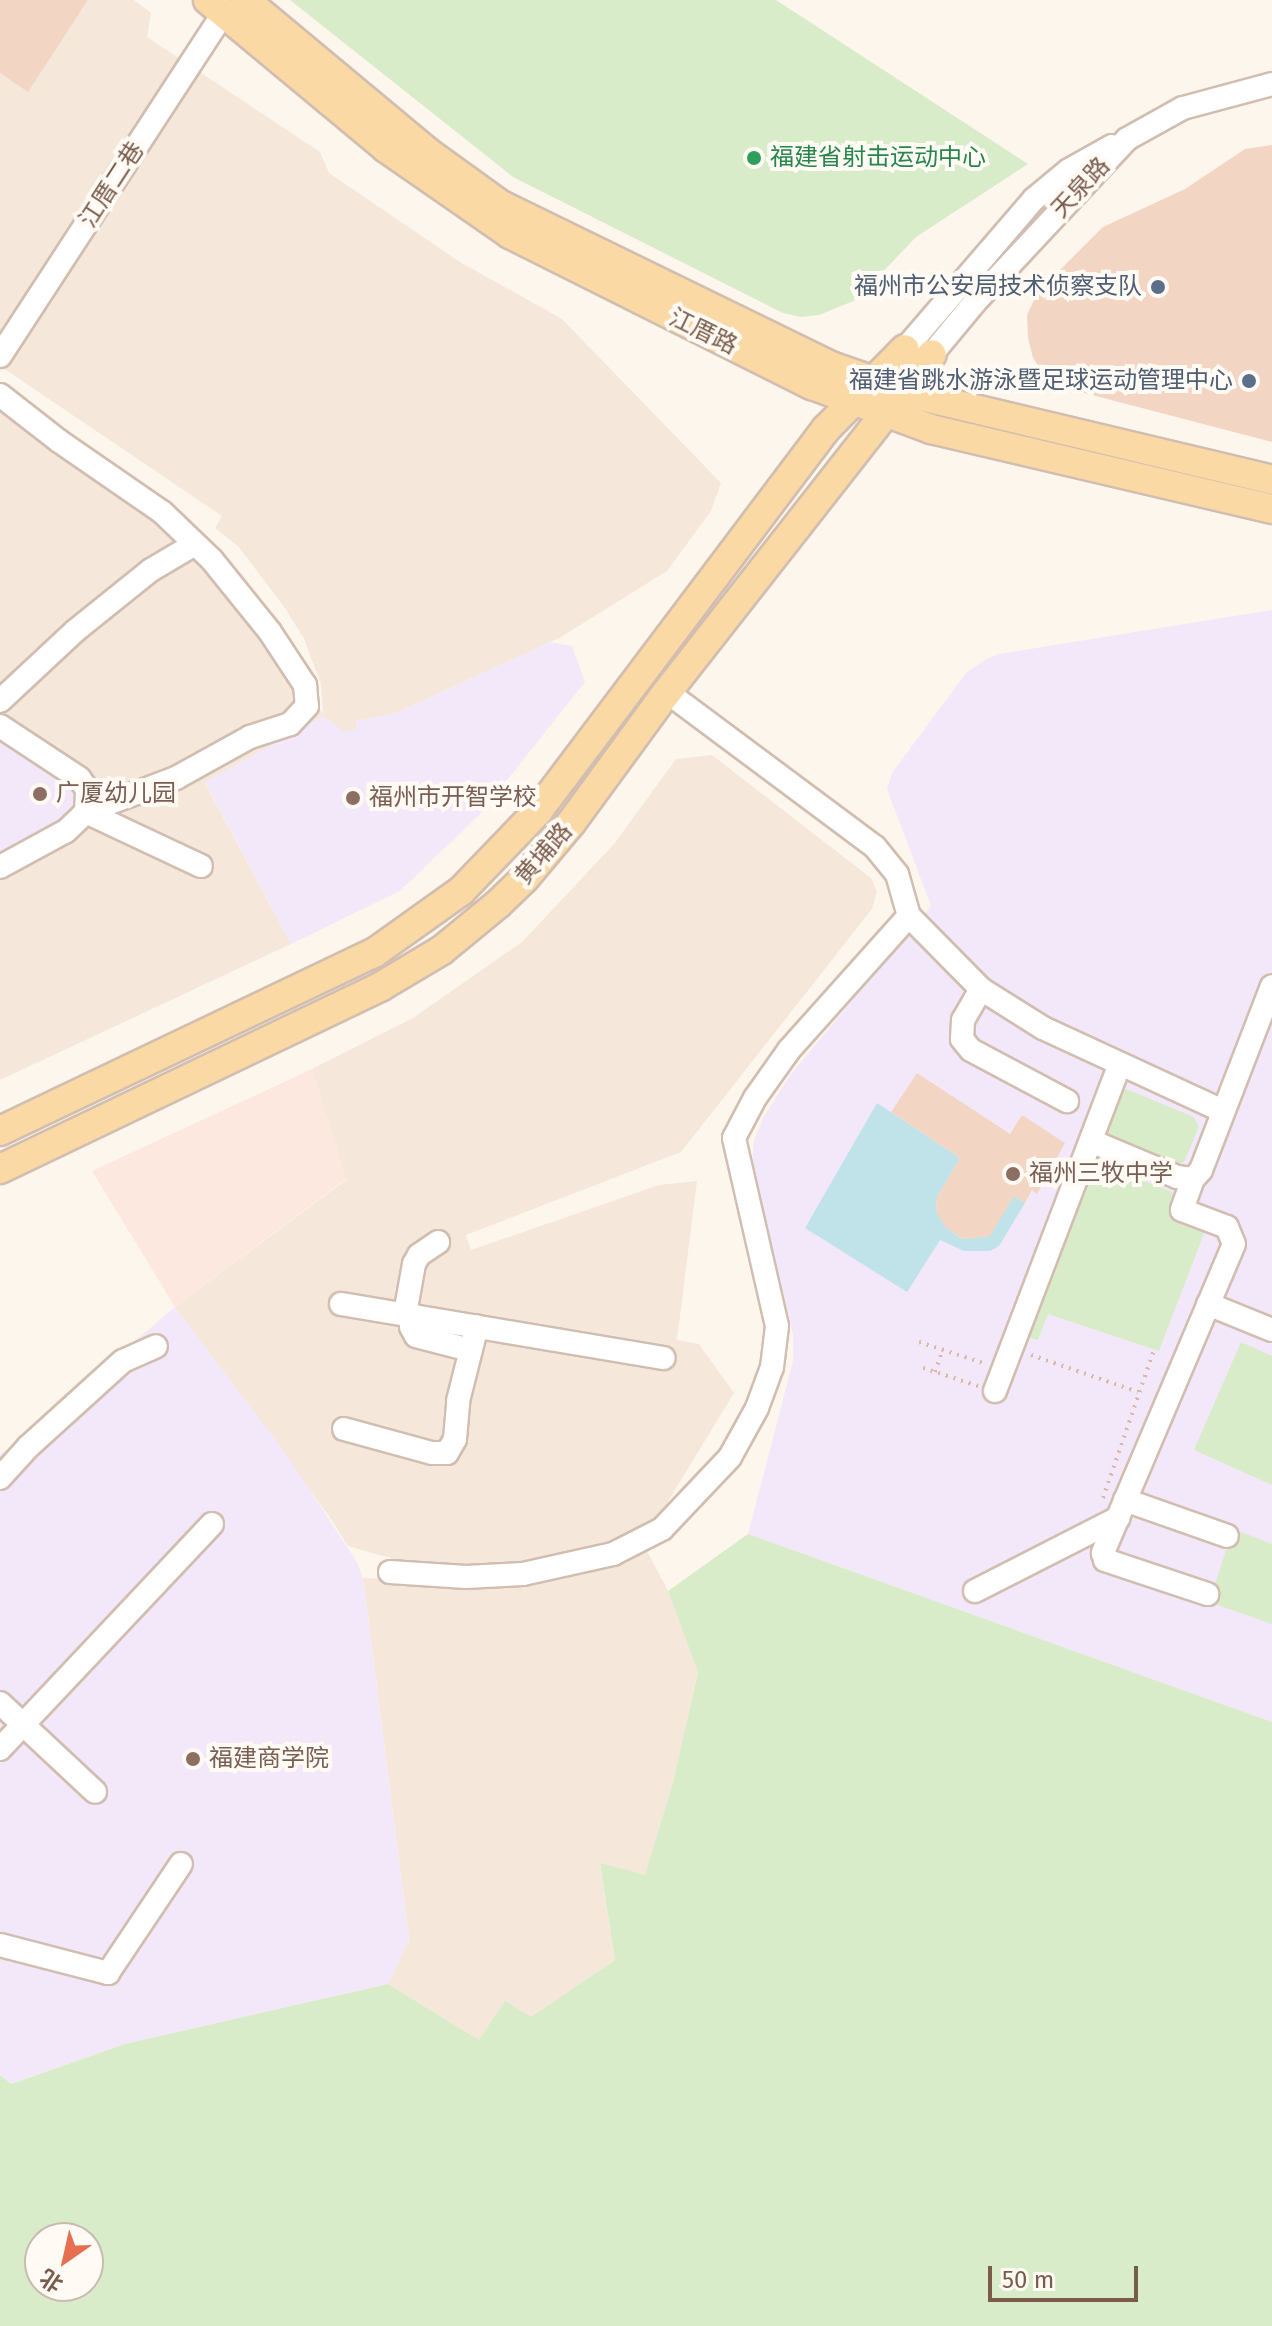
<!DOCTYPE html>
<html>
<head>
<meta charset="utf-8">
<style>
	body { margin:0 }
	#map { position:relative; width:1272px; height:2326px; overflow:hidden; background:#fdf6ec; font-family:"Fira Sans","Noto Sans SC",sans-serif }
	div>[style] { position:absolute }
	.residential>* { inset:0; background:#f5e8da }
	.commercial>* { inset:0; background:#fde8e0 }
	.education>* { inset:0; background:#f3e8fa }
	.green>* { inset:0; background:#d8ecc9 }
	.water>* { inset:0; background:#bfe3e8 }
	.building>* { inset:0; background:#f3d5c3 }
	.path>* { height:4px; margin-top:-2px; transform-origin:0; background:repeating-linear-gradient(90deg,#d9b8a5 0 2px,transparent 0 8px) }
	.roads { filter:drop-shadow(2px 0 #d1beb0) drop-shadow(-2px 0 #d1beb0) drop-shadow(0 2px #d1beb0) drop-shadow(0 -2px #d1beb0) }
	.minor>* { height:22px; margin:-11px; padding:0 11px; transform-origin:11px; border-radius:11px; background:#fff }
	.major>* { height:28px; margin:-14px; padding:0 14px; transform-origin:14px; border-radius:14px; background:#fbd9a5 }
	.dots>* { width:22px; height:22px; translate:-50% -50%; box-sizing:border-box; border:4px solid #fffaf3; border-radius:50% }
	span { translate:-50% -50%; white-space:nowrap; text-align:center; line-height:1.15; -webkit-text-stroke:8px #fffaf3; paint-order:stroke }
	.leisure-label { font-size:24px; color:#27864d }
	.left { translate:0 -50%; text-align:left }
	.street-label { font-size:24px; color:#7a5c4d }
	.service-label { font-size:24px; color:#4e5e75 }
	.right { translate:-100% -50%; text-align:right }
	.education-label { font-size:24px; color:#785e54 }
	.north { position:absolute; left:24px; top:2222px; width:80px; height:80px; box-sizing:border-box; background:#fffaf3; border:2px solid #cabbb1; border-radius:50%; rotate:214deg; font-size:22px; font-weight:700; line-height:32px; text-align:center; color:#7a5c4d }
	.north::after { content:''; display:block; margin:auto; width:28px; height:36px; background:#e76f51; clip-path:polygon(50% 0,100% 100%,50% 72%,0 100%) }
	.scale { position:absolute; left:988px; top:2266px; width:150px; height:36px; box-sizing:border-box; border:4px solid #7a5c4d; border-top:0; padding-left:10px; font-size:24px; line-height:28px; white-space:nowrap; color:#7a5c4d; -webkit-text-stroke:6px #fffaf3; paint-order:stroke }
</style>
</head>
<body>
<div id="map">
	<div class="residential">
		<div style="clip-path:polygon(88px 0,134px 0,151px 13px,147px 37px,320px 152px,329px 173px,460px 262px,562px 319px,721px 483px,711px 511px,667px 571px,561px 637px,394px 714px,356px 721px,357px 729px,205px 783px,291px 944px,0 1080px,0 409px,164px 519px,260px 627px,323px 714px,321px 684px,304px 639px,285px 608px,238px 546px,215px 528px,222px 516px,0 366px,0 73px,28px 91px)"></div>
		<div style="clip-path:polygon(712px 755px,871px 878px,877px 891px,872px 909px,681px 1152px,466px 1235px,471px 1250px,659px 1185px,697px 1181px,677px 1340px,699px 1344px,734px 1393px,650px 1531px,512px 1568px,418px 1566px,348px 1546px,331px 1519px,175px 1307px,346px 1180px,312px 1069px,413px 1018px,522px 942px,614px 844px,676px 759px)"></div>
		<div style="clip-path:polygon(646px 1549px,668px 1591px,698px 1671px,673px 1782px,645px 1876px,600px 1864px,615px 1960px,531px 2017px,479px 2040px,388px 1984px,409px 1939px,363px 1578px,508px 1584px,574px 1576px)"></div>
	</div>
	<div class="commercial">
		<div style="clip-path:polygon(312px 1069px,346px 1179px,175px 1307px,92px 1171px)"></div>
	</div>
	<div class="education">
		<div style="clip-path:polygon(1272px 610px,1272px 1722px,748px 1534px,793px 1361px,793px 1335px,752px 1161px,754px 1140px,763px 1118px,791px 1074px,931px 906px,887px 789px,892px 773px,966px 673px,986px 659px,999px 654px)"></div>
		<div style="clip-path:polygon(550px 642px,572px 646px,585px 682px,481px 813px,400px 891px,291px 944px,205px 782px,323px 716px,345px 732px,357px 729px,356px 721px,394px 714px)"></div>
		<div style="clip-path:polygon(0 734px,75px 783px,80px 805px,58px 830px,0 854px)"></div>
		<div style="clip-path:polygon(175px 1307px,286px 1454px,357px 1562px,363px 1578px,409px 1939px,388px 1984px,125px 2044px,10px 2084px,0 2075px,0 1455px)"></div>
	</div>
	<div class="green">
		<div style="clip-path:polygon(290px 0,776px 0,1028px 164px,916px 237px,856px 300px,819px 315px,801px 317px,783px 313px,513px 177px)"></div>
		<div style="clip-path:polygon(1121px 1087px,1194px 1117px,1199px 1127px,1184px 1162px,1176px 1165px,1104px 1132px)"></div>
		<div style="clip-path:polygon(1087px 1159px,1180px 1195px,1206px 1228px,1159px 1351px,1048px 1314px,1038px 1340px,1024px 1336px)"></div>
		<div style="clip-path:polygon(1241px 1342px,1272px 1356px,1272px 1485px,1194px 1450px)"></div>
		<div style="clip-path:polygon(1233px 1529px,1272px 1544px,1272px 1624px,1209px 1602px)"></div>
		<div style="clip-path:polygon(evenodd,748px 1534px,1272px 1722px,1272px 2326px,0 2326px,0 2075px,11px 2084px,125px 2044px,388px 1984px,479px 2040px,505px 2001px,531px 2017px,615px 1960px,600px 1863px,645px 1875px,673px 1782px,698px 1672px,668px 1591px,748px 1534px,40px 2238px,88px 2238px,88px 2286px,40px 2286px,40px 2238px)"></div>
	</div>
	<div class="water">
		<div style="clip-path:polygon(877px 1103px,960px 1158px,937px 1197px,936px 1211px,953px 1233px,963px 1239px,989px 1236px,1014px 1196px,1025px 1203px,999px 1246px,990px 1251px,964px 1251px,940px 1240px,907px 1292px,805px 1228px)"></div>
	</div>
	<div class="building">
		<div style="clip-path:polygon(0 0,88px 0,28px 92px,0 73px)"></div>
		<div style="clip-path:polygon(1272px 145px,1272px 442px,1069px 389px,1043px 373px,1033px 358px,1028px 338px,1027px 315px,1036px 296px,1051px 279px,1103px 227px,1185px 189px,1245px 149px)"></div>
		<div style="clip-path:polygon(917px 1073px,1010px 1134px,1022px 1115px,1065px 1143px,1037px 1194px,1032px 1190px,1025px 1203px,1014px 1196px,990px 1236px,963px 1239px,945px 1227px,936px 1211px,937px 1197px,960px 1158px,891px 1112px)"></div>
	</div>
	<div class="path">
		<div style="left:919px;top:1342px;width:71px;rotate:18.2deg"></div>
		<div style="left:1031px;top:1355px;width:113px;rotate:19.1deg"></div>
		<div style="left:923px;top:1368px;width:58px;rotate:18.1deg"></div>
		<div style="left:935px;top:1372px;width:24px;rotate:-71deg"></div>
		<div style="left:1103px;top:1498px;width:157px;rotate:-71deg"></div>
	</div>
	<div class="roads">
		<div class="minor">
			<div style="left:905px;top:349px;width:198px;rotate:-49.3deg"></div>
			<div style="left:1034px;top:199px;width:45px;rotate:-39.6deg"></div>
			<div style="left:1069px;top:170px;width:49px;rotate:-29.2deg"></div>
			<div style="left:932px;top:354px;width:67px;rotate:-50.4deg"></div>
			<div style="left:975px;top:302px;width:223px;rotate:-47deg"></div>
			<div style="left:1127px;top:139px;width:64px;rotate:-29deg"></div>
			<div style="left:1183px;top:108px;width:92px;rotate:-15.1deg"></div>
			<div style="left:0;top:356px;width:410px;rotate:-56.9deg"></div>
			<div style="left:0;top:395px;width:75px;rotate:37.9deg"></div>
			<div style="left:59px;top:441px;width:125px;rotate:34.6deg"></div>
			<div style="left:162px;top:512px;width:69px;rotate:43.8deg"></div>
			<div style="left:212px;top:560px;width:92px;rotate:51.1deg"></div>
			<div style="left:270px;top:632px;width:64px;rotate:56.6deg"></div>
			<div style="left:305px;top:685px;width:21px;rotate:85deg"></div>
			<div style="left:307px;top:706px;width:25px;rotate:133deg"></div>
			<div style="left:290px;top:724px;width:42px;rotate:162deg"></div>
			<div style="left:250px;top:737px;width:85px;rotate:151deg"></div>
			<div style="left:176px;top:778px;width:96px;rotate:159.3deg"></div>
			<div style="left:667px;top:692px;width:259px;rotate:36.7deg"></div>
			<div style="left:875px;top:847px;width:35px;rotate:51deg"></div>
			<div style="left:897px;top:874px;width:44px;rotate:74.1deg"></div>
			<div style="left:909px;top:916px;width:103px;rotate:45.4deg"></div>
			<div style="left:981px;top:989px;width:73px;rotate:32.2deg"></div>
			<div style="left:1043px;top:1028px;width:198px;rotate:24.8deg"></div>
			<div style="left:0;top:701px;width:103px;rotate:-43deg"></div>
			<div style="left:75px;top:631px;width:97px;rotate:-38.8deg"></div>
			<div style="left:151px;top:570px;width:51px;rotate:-30.6deg"></div>
			<div style="left:0;top:726px;width:95px;rotate:33.4deg"></div>
			<div style="left:79px;top:778px;width:14px;rotate:54deg"></div>
			<div style="left:87px;top:789px;width:23px;rotate:92deg"></div>
			<div style="left:86px;top:812px;width:28px;rotate:136deg"></div>
			<div style="left:66px;top:831px;width:75px;rotate:151.4deg"></div>
			<div style="left:86px;top:812px;width:127px;rotate:25.2deg"></div>
			<div style="left:981px;top:989px;width:36px;rotate:120deg"></div>
			<div style="left:963px;top:1020px;width:19px;rotate:93deg"></div>
			<div style="left:962px;top:1039px;width:14px;rotate:51deg"></div>
			<div style="left:971px;top:1050px;width:109px;rotate:28deg"></div>
			<div style="left:1091px;top:1141px;width:93px;rotate:22.7deg"></div>
			<div style="left:1177px;top:1177px;width:16px;rotate:7deg"></div>
			<div style="left:1193px;top:1179px;width:12px;rotate:-48deg"></div>
			<div style="left:1201px;top:1170px;width:197px;rotate:-68.9deg"></div>
			<div style="left:1193px;top:1179px;width:33px;rotate:110deg"></div>
			<div style="left:1182px;top:1210px;width:48px;rotate:20.7deg"></div>
			<div style="left:1227px;top:1227px;width:18px;rotate:68deg"></div>
			<div style="left:1234px;top:1244px;width:336px;rotate:113deg"></div>
			<div style="left:1103px;top:1553px;width:7px;rotate:74deg"></div>
			<div style="left:1105px;top:1560px;width:108px;rotate:18.4deg"></div>
			<div style="left:341px;top:1304px;width:327px;rotate:9.5deg"></div>
			<div style="left:1208px;top:1304px;width:69px;rotate:22.1deg"></div>
			<div style="left:405px;top:1314px;width:51px;rotate:-79.8deg"></div>
			<div style="left:414px;top:1264px;width:10px;rotate:-61deg"></div>
			<div style="left:419px;top:1255px;width:23px;rotate:-34deg"></div>
			<div style="left:413px;top:1315px;width:12px;rotate:99deg"></div>
			<div style="left:411px;top:1327px;width:10px;rotate:61deg"></div>
			<div style="left:416px;top:1336px;width:56px;rotate:14.5deg"></div>
			<div style="left:995px;top:1391px;width:350px;rotate:-69.1deg"></div>
			<div style="left:344px;top:1429px;width:91px;rotate:15.3deg"></div>
			<div style="left:432px;top:1453px;width:15px"></div>
			<div style="left:447px;top:1453px;width:16px;rotate:-60deg"></div>
			<div style="left:455px;top:1439px;width:38px;rotate:-85deg"></div>
			<div style="left:458px;top:1401px;width:77px;rotate:-75.8deg"></div>
			<div style="left:0;top:1478px;width:42px;rotate:-47.9deg"></div>
			<div style="left:28px;top:1447px;width:128px;rotate:-42.2deg"></div>
			<div style="left:123px;top:1361px;width:36px;rotate:-24deg"></div>
			<div style="left:1125px;top:1500px;width:108px;rotate:19.4deg"></div>
			<div style="left:390px;top:1572px;width:76px;rotate:3.8deg"></div>
			<div style="left:466px;top:1577px;width:57px;rotate:-3deg"></div>
			<div style="left:523px;top:1574px;width:92px;rotate:-12.5deg"></div>
			<div style="left:613px;top:1554px;width:55px;rotate:-27deg"></div>
			<div style="left:662px;top:1529px;width:99px;rotate:-46.6deg"></div>
			<div style="left:730px;top:1457px;width:56px;rotate:-61.1deg"></div>
			<div style="left:757px;top:1408px;width:44px;rotate:-69.9deg"></div>
			<div style="left:772px;top:1367px;width:41px;rotate:-83deg"></div>
			<div style="left:777px;top:1326px;width:193px;rotate:-102.9deg"></div>
			<div style="left:734px;top:1138px;width:45px;rotate:-62.3deg"></div>
			<div style="left:755px;top:1098px;width:59px;rotate:-54.7deg"></div>
			<div style="left:789px;top:1050px;width:180px;rotate:-48.2deg"></div>
			<div style="left:975px;top:1591px;width:161px;rotate:-27deg"></div>
			<div style="left:0;top:1703px;width:130px;rotate:43.1deg"></div>
			<div style="left:0;top:1749px;width:309px;rotate:-46.7deg"></div>
			<div style="left:0;top:1945px;width:112px;rotate:14.5deg"></div>
			<div style="left:108px;top:1973px;width:131px;rotate:-56.2deg"></div>
		</div>
		<div class="major">
			<div style="left:208px;top:0;width:231px;rotate:39.7deg"></div>
			<div style="left:386px;top:148px;width:151px;rotate:34.7deg"></div>
			<div style="left:510px;top:234px;width:338px;rotate:26.6deg"></div>
			<div style="left:812px;top:385px;width:127px;rotate:20.3deg"></div>
			<div style="left:931px;top:429px;width:350px;rotate:13.2deg"></div>
			<div style="left:245px;top:0;width:236px;rotate:39.8deg"></div>
			<div style="left:426px;top:151px;width:92px;rotate:35.8deg"></div>
			<div style="left:501px;top:205px;width:367px;rotate:26deg"></div>
			<div style="left:831px;top:366px;width:86px;rotate:19.1deg"></div>
			<div style="left:912px;top:394px;width:370px;rotate:13.4deg"></div>
			<div style="left:0;top:1131px;width:414px;rotate:-25.5deg"></div>
			<div style="left:374px;top:953px;width:107px;rotate:-35.5deg"></div>
			<div style="left:461px;top:891px;width:111px;rotate:-46.1deg"></div>
			<div style="left:538px;top:811px;width:478px;rotate:-53deg"></div>
			<div style="left:826px;top:429px;width:112px;rotate:-45.4deg"></div>
			<div style="left:0;top:1169px;width:421px;rotate:-25.6deg"></div>
			<div style="left:380px;top:987px;width:72px;rotate:-30.8deg"></div>
			<div style="left:442px;top:950px;width:72px;rotate:-39.4deg"></div>
			<div style="left:498px;top:904px;width:36px;rotate:-44deg"></div>
			<div style="left:524px;top:879px;width:73px;rotate:-50deg"></div>
			<div style="left:571px;top:823px;width:162px;rotate:-53.8deg"></div>
			<div style="left:667px;top:692px;width:429px;rotate:-51.9deg"></div>
		</div>
	</div>
	<div class="dots">
		<div style="left:754px;top:158px;background:#2e9e5b"></div>
		<div style="left:1158px;top:287px;background:#5c6f8a"></div>
		<div style="left:1249px;top:381px;background:#5c6f8a"></div>
		<div style="left:40px;top:794px;background:#8d6e63"></div>
		<div style="left:353px;top:798px;background:#8d6e63"></div>
		<div style="left:1013px;top:1174px;background:#8d6e63"></div>
		<div style="left:193px;top:1759px;background:#8d6e63"></div>
	</div>
	<div class="leisure-label">
		<span class="left" style="left:770px;top:158px">福建省射击运动中心</span>
	</div>
	<div class="street-label">
		<span style="left:112px;top:185px;rotate:-57deg">江厝二巷</span>
		<span style="left:1081px;top:188px;rotate:-47deg">天泉路</span>
		<span style="left:703px;top:332px;rotate:26deg">江厝路</span>
		<span style="left:544px;top:854px;rotate:-49deg">黄埔路</span>
	</div>
	<div class="service-label">
		<span class="right" style="left:1142px;top:287px">福州市公安局技术侦察支队</span>
		<span class="right" style="left:1233px;top:381px">福建省跳水游泳暨足球运动管理中心</span>
	</div>
	<div class="education-label">
		<span class="left" style="left:56px;top:794px">广厦幼儿园</span>
		<span class="left" style="left:369px;top:798px">福州市开智学校</span>
		<span class="left" style="left:1029px;top:1174px">福州三牧中学</span>
		<span class="left" style="left:209px;top:1759px">福建商学院</span>
	</div>
	<div class="north">北</div>
	<div class="scale">50 m</div>
</div>
</body>
</html>
